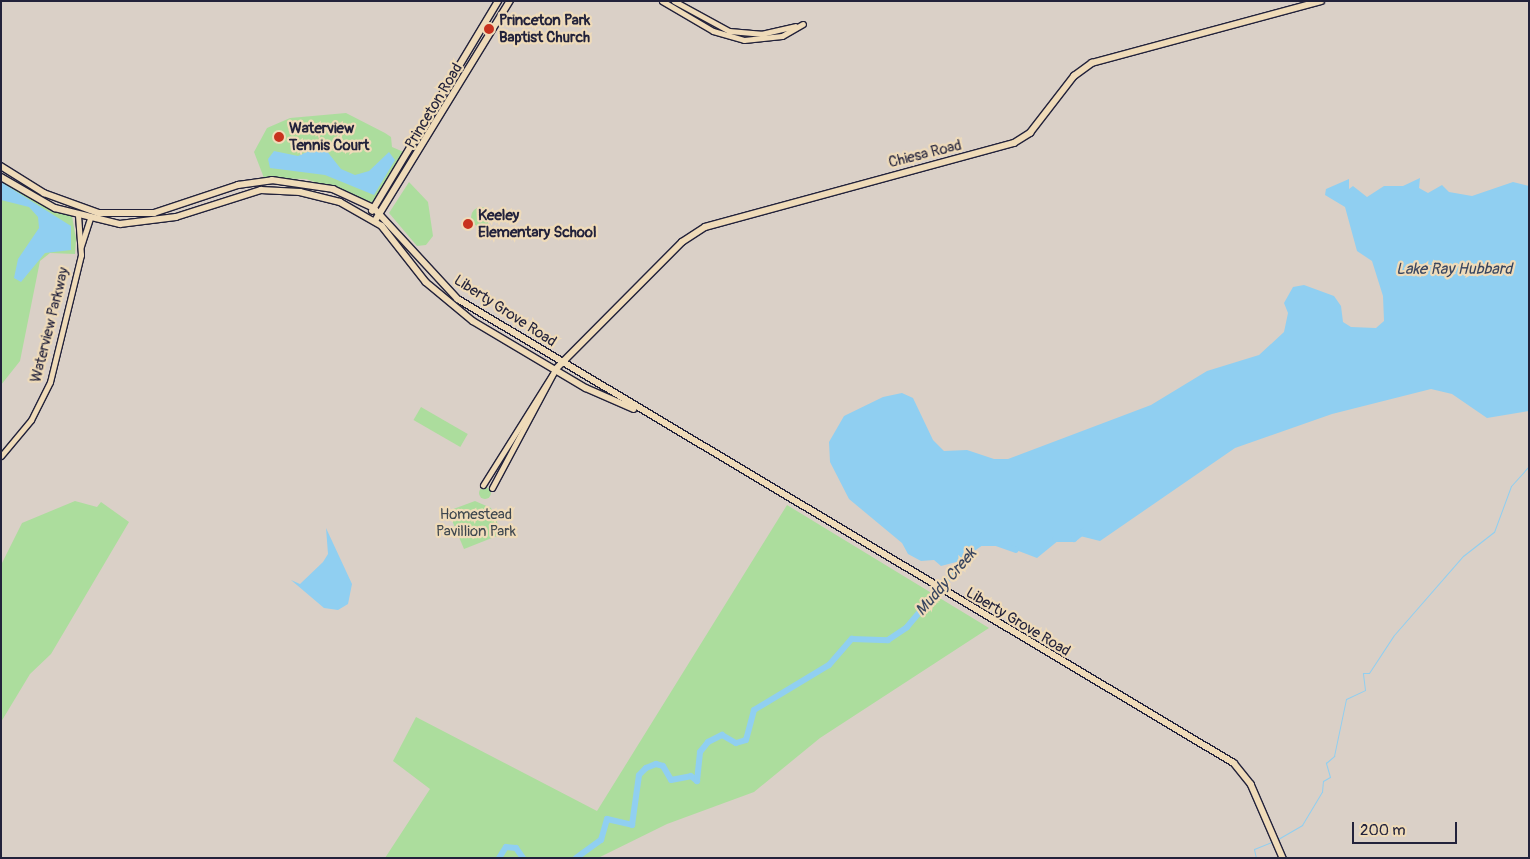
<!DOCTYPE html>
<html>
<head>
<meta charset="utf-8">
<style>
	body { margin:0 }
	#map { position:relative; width:1530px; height:859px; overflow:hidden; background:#dad0c7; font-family:Pangolin,sans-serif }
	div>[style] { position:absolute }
	.green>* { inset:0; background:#acdd9d; transform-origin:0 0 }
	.round { border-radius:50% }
	.water>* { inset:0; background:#90cff1 }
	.stream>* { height:1px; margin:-0.5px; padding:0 0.5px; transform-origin:0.5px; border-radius:0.5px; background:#90cff1 }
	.river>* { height:6px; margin:-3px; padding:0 3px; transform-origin:3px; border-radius:3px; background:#90cff1 }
	.roads { filter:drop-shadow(1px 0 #22223b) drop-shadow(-1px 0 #22223b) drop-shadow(0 1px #22223b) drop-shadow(0 -1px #22223b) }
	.tertiary>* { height:5px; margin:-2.5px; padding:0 2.5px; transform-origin:2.5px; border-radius:2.5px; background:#efdbb9 }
	.secondary>* { height:5.5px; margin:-2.75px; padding:0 2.75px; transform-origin:2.75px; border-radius:2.75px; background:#efdbb9 }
	.dots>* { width:14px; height:14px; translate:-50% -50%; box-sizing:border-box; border:2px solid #efdbb9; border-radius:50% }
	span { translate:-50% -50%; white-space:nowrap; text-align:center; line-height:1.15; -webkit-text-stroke:4.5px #efdbb9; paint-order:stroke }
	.poi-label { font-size:15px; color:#22223b; font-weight:700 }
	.left { translate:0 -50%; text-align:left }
	.street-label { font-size:15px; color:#22223b }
	.park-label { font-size:15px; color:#3e474f }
	.water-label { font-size:16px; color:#38455f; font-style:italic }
	.frame { position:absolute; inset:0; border:2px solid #22223b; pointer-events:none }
	.scale { position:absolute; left:1352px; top:822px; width:105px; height:22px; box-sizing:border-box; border:2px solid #22223b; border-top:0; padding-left:6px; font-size:15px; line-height:18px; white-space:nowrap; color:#22223b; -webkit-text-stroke:4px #efdbb9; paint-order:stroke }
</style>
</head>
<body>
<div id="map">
	<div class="green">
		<div style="clip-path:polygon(346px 113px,385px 133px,391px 137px,392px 147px,406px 153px,374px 203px,306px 179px,264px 178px,254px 152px,267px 128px,290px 118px)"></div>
		<div style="clip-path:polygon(1px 179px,34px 200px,72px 216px,76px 239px,75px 254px,50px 253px,40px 261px,20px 361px,1px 385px)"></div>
		<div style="clip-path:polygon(409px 182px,428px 202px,433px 236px,426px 245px,417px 246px,389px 213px)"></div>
		<div class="round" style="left:471px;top:207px;width:20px;height:20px"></div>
		<div style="left:421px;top:407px;width:54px;height:15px;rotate:30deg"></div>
		<div class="round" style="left:479px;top:487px;width:12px;height:12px"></div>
		<div style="clip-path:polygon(75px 501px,97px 507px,101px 502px,129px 522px,51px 654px,30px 674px,1px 722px,1px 565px,22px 523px)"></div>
		<div style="clip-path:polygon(475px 501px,491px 508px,502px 534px,464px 549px,448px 511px)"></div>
		<div style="clip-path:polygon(787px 505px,989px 628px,820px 738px,754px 792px,667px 824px,598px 858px,385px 858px,430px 789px,393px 761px,416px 717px,597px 811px)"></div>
	</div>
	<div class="water">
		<div style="clip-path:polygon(322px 145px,341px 169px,355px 175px,369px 171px,389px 152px,395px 160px,374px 195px,325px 175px,270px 168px,268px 159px,274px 151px,298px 156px)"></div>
		<div style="clip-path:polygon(1420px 178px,1419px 188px,1428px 193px,1442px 185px,1449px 192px,1472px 196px,1513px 182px,1529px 186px,1529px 411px,1487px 418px,1452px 394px,1431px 389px,1332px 414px,1235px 448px,1100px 541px,1080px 536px,1059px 540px,1037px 558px,990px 540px,960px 561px,941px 566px,934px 560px,921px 561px,908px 554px,902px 543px,849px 499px,830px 462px,829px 442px,844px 416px,883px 397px,902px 393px,913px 398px,933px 440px,944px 451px,967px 450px,994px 459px,1008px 459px,1151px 405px,1207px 371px,1259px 355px,1284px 332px,1288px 313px,1284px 303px,1293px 287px,1304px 285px,1334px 296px,1341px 306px,1343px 322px,1351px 327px,1376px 328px,1384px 321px,1383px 296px,1372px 261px,1357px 251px,1345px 207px,1325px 195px,1326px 189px,1349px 179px,1349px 189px,1353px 186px,1367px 197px,1384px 186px,1403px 186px)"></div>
		<div style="clip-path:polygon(1px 182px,71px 226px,71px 250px,45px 253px,21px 282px,14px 278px,18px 259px,39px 228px,38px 217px,29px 207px,1px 200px)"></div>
		<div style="clip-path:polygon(326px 528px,352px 584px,348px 604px,338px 610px,324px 608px,291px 580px,300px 584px,323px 562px,328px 554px)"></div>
	</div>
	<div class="stream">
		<div style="left:1278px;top:839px;width:28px;rotate:-30deg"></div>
		<div style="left:1302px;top:825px;width:39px;rotate:-59deg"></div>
		<div style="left:1322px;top:792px;width:11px;rotate:-85deg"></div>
		<div style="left:1323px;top:781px;width:8px;rotate:-30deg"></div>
		<div style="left:1330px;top:777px;width:15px;rotate:-106deg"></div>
		<div style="left:1326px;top:763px;width:11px;rotate:-41deg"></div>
		<div style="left:1334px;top:756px;width:58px;rotate:-78.1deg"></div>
		<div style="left:1346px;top:699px;width:21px;rotate:-25deg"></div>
		<div style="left:1365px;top:690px;width:17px;rotate:-97deg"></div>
		<div style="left:1363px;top:673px;width:6px"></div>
		<div style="left:1369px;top:673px;width:45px;rotate:-56.7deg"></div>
		<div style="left:1394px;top:635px;width:105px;rotate:-48.9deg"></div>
		<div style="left:1463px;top:556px;width:39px;rotate:-38deg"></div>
		<div style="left:1494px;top:532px;width:49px;rotate:-69.7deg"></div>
		<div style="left:1511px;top:486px;width:27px;rotate:-48deg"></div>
		<div style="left:1256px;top:858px;width:9px;rotate:-103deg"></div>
		<div style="left:1254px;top:849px;width:22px;rotate:-22deg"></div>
	</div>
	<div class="river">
		<div style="left:1055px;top:539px;width:19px"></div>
		<div style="left:1074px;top:539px;width:13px;rotate:-39deg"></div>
		<div style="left:981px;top:543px;width:15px"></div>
		<div style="left:996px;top:543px;width:21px;rotate:19deg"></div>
		<div style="left:499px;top:858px;width:13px;rotate:-58deg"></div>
		<div style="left:506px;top:847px;width:10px;rotate:6deg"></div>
		<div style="left:516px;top:848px;width:12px;rotate:55deg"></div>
		<div style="left:576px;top:858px;width:31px;rotate:-36deg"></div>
		<div style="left:601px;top:840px;width:22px;rotate:-74deg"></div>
		<div style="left:607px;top:819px;width:26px;rotate:13deg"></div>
		<div style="left:632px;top:825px;width:50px;rotate:-82deg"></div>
		<div style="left:639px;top:775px;width:10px;rotate:-45deg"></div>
		<div style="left:646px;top:768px;width:11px;rotate:-22deg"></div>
		<div style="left:656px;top:764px;width:7px;rotate:16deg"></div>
		<div style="left:663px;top:766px;width:16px;rotate:60deg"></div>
		<div style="left:671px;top:780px;width:20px;rotate:-11deg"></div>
		<div style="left:691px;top:776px;width:8px;rotate:40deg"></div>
		<div style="left:697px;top:781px;width:29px;rotate:-84deg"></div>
		<div style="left:700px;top:752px;width:13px;rotate:-51deg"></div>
		<div style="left:708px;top:742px;width:16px;rotate:-27deg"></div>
		<div style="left:722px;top:735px;width:16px;rotate:30deg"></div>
		<div style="left:736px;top:743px;width:10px;rotate:-17deg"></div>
		<div style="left:746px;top:740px;width:31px;rotate:-75deg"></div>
		<div style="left:754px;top:710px;width:87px;rotate:-31deg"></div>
		<div style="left:829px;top:665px;width:35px;rotate:-49deg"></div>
		<div style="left:852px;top:639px;width:36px;rotate:2deg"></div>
		<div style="left:888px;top:640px;width:23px;rotate:-34deg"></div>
		<div style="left:907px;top:627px;width:99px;rotate:-49.9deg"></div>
	</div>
	<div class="roads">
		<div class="tertiary">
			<div style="left:662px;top:1px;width:59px;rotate:30.5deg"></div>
			<div style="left:713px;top:31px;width:32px;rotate:16deg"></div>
			<div style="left:744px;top:40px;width:38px;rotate:-6deg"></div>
			<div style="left:782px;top:36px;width:24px;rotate:-30deg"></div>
			<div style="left:674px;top:1px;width:63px;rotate:28.6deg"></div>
			<div style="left:729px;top:31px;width:32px;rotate:5deg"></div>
			<div style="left:761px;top:34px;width:35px;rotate:-13deg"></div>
			<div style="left:81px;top:246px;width:28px;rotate:-72deg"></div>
			<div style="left:1px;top:456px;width:47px;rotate:-50.2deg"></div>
			<div style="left:31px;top:420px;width:42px;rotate:-63.4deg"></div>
			<div style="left:50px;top:382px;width:131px;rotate:-76.3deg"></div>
			<div style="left:81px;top:255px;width:40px;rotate:-94.3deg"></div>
			<div style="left:483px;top:485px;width:136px;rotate:-57.9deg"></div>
			<div style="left:492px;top:488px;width:134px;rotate:-61.9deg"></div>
		</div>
		<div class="secondary">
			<div style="left:1px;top:166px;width:51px;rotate:32.1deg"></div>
			<div style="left:44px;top:193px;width:59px;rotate:20deg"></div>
			<div style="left:99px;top:213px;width:55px"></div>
			<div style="left:154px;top:213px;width:89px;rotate:-18.4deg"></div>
			<div style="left:238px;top:185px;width:34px;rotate:-8deg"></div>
			<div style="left:272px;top:180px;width:62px;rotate:8.4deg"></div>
			<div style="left:333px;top:189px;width:45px;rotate:24.9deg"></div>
			<div style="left:374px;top:208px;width:124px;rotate:47.3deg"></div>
			<div style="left:458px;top:299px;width:904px;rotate:30.88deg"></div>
			<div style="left:1234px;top:763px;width:27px;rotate:51deg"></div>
			<div style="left:1251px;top:784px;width:81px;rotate:66.6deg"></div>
			<div style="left:1px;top:177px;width:62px;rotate:29.9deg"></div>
			<div style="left:55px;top:208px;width:67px;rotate:13.8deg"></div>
			<div style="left:120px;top:224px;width:56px;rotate:-7.1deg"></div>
			<div style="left:176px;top:217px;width:89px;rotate:-17.6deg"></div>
			<div style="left:261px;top:190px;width:39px;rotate:3deg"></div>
			<div style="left:300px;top:192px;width:41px;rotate:14deg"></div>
			<div style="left:340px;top:202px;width:48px;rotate:29.7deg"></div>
			<div style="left:382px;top:226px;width:71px;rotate:51.8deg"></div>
			<div style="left:426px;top:282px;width:61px;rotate:39.7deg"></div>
			<div style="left:473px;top:321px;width:131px;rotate:30.7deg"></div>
			<div style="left:586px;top:388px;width:52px;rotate:23.6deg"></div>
			<div style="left:372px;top:211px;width:245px;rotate:-59deg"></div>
			<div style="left:375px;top:221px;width:258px;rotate:-58.5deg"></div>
			<div style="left:555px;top:370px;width:180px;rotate:-45.2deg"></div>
			<div style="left:682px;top:242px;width:27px;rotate:-33deg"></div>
			<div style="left:705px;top:227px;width:320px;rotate:-15.2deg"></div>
			<div style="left:1014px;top:143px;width:19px;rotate:-32deg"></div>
			<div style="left:1030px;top:133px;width:72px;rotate:-52.3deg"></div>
			<div style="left:1074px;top:76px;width:22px;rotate:-36deg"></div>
			<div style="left:1092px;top:63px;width:237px;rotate:-15.1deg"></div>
		</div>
	</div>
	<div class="dots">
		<div style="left:489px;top:29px;background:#c8321e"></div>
		<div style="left:279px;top:137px;background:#c8321e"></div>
		<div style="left:468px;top:224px;background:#c8321e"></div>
	</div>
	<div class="poi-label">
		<span class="left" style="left:499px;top:29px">Princeton Park<br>Baptist Church</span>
		<span class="left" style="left:289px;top:137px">Waterview<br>Tennis Court</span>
		<span class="left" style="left:478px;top:224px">Keeley<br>Elementary School</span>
	</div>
	<div class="street-label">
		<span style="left:434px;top:106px;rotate:-59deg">Princeton Road</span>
		<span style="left:925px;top:154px;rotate:-14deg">Chiesa Road</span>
		<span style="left:505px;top:311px;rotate:33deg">Liberty Grove Road</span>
		<span style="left:50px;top:325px;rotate:-76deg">Waterview Parkway</span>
		<span style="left:1018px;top:622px;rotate:31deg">Liberty Grove Road</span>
	</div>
	<div class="park-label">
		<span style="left:476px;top:523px">Homestead<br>Pavillion Park</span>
	</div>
	<div class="water-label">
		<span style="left:1454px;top:269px">Lake Ray Hubbard</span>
		<span style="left:946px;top:582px;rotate:-49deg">Muddy Creek</span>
	</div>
	<div class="frame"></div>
	<div class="scale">200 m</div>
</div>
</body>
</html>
